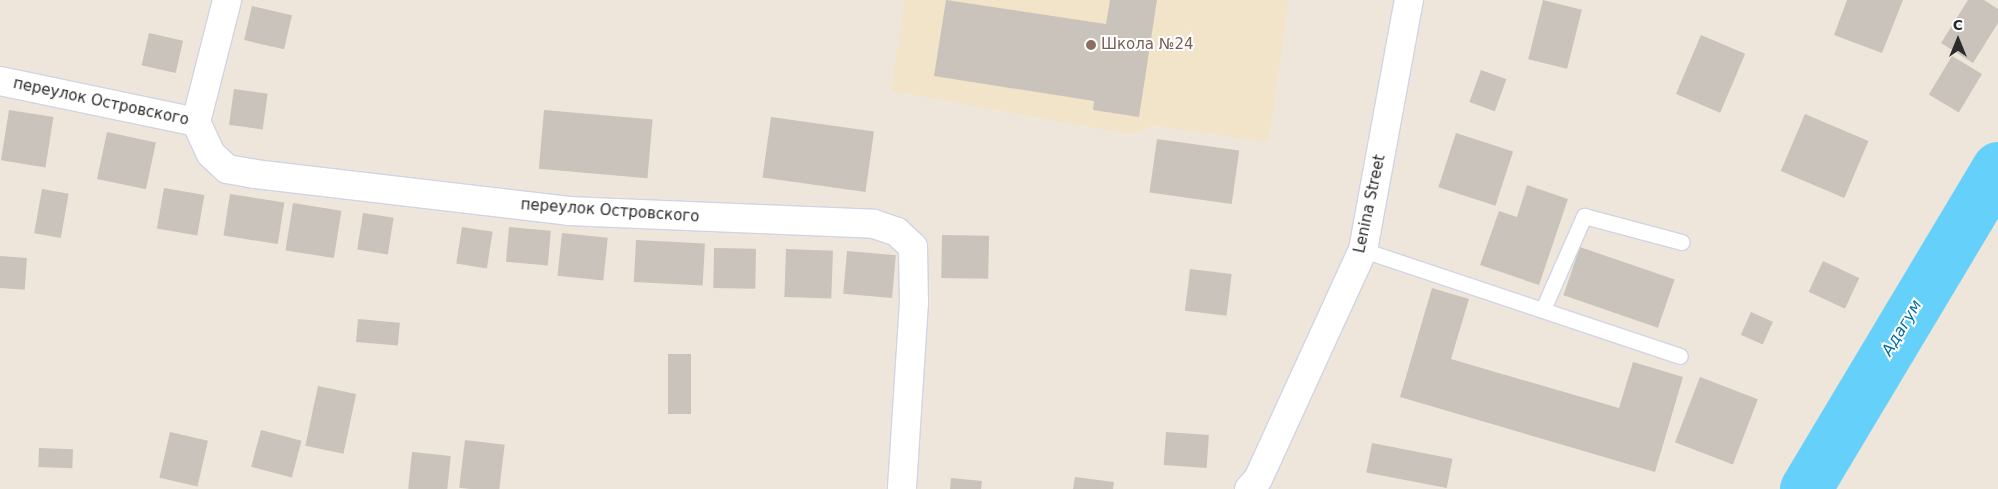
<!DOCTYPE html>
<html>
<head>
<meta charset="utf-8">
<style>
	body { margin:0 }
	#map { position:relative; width:1998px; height:489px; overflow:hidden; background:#eee6db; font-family:"DejaVu Sans",sans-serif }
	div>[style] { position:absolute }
	.education>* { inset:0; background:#f1e4c9 }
	.river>* { height:52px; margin:-26px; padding:0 26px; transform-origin:26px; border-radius:26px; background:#65d0f9 }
	.building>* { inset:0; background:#c9c3bb; transform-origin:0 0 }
	.roads { filter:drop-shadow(1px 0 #d0d4e5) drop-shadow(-1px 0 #d0d4e5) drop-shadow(0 1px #d0d4e5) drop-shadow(0 -1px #d0d4e5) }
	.service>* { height:15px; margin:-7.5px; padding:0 7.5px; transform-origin:7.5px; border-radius:7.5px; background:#fff }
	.minor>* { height:28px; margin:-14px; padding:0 14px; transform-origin:14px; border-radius:14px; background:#fff }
	.secondary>* { height:28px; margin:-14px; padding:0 14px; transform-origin:14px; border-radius:14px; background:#fff }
	.dots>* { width:14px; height:14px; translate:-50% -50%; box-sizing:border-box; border:2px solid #fff; border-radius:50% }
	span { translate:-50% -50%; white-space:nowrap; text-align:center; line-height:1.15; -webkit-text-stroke:4px #fff; paint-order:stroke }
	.education-label { font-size:15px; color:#785e54 }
	.left { translate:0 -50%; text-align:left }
	.street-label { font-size:15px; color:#2b2b2b }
	.water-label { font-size:16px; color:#026ca7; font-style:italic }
	.north { position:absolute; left:1933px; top:15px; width:50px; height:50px; -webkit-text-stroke:4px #fff; paint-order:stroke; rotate:0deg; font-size:14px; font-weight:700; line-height:20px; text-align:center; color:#2b2b2b }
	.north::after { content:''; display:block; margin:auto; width:18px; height:22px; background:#2b2b2b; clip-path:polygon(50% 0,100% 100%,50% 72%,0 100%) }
</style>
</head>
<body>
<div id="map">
	<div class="education">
		<div style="clip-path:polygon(905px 0,1289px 0,1269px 142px,1153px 126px,1133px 135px,891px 91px)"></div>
	</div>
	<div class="river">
		<div style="left:1806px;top:489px;width:374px;rotate:-59.1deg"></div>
	</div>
	<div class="building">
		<div style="clip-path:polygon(946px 0,1106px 24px,1110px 0,1157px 0,1139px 117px,1093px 110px,1094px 101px,934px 76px)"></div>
		<div style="left:1543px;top:0;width:40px;height:61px;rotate:14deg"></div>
		<div style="clip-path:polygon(1847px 0,1903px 0,1882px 53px,1834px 35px)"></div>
		<div style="clip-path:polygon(1968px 0,1984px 0,1998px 9px,1998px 23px,1973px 63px,1941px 43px)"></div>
		<div style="left:252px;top:6px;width:41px;height:35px;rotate:13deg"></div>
		<div style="left:149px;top:33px;width:35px;height:33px;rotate:13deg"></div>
		<div style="left:1701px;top:35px;width:48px;height:64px;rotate:23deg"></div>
		<div style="left:1952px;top:56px;width:35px;height:45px;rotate:31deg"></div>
		<div style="left:1481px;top:70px;width:27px;height:34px;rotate:20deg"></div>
		<div style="left:234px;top:89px;width:34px;height:36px;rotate:8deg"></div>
		<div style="left:9px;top:110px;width:45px;height:51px;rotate:9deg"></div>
		<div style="left:544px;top:110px;width:109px;height:59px;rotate:5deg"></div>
		<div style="left:1805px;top:114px;width:69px;height:62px;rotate:23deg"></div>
		<div style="left:771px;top:117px;width:104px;height:61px;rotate:8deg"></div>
		<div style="left:107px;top:132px;width:50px;height:48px;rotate:12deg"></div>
		<div style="left:1456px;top:133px;width:60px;height:57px;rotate:18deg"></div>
		<div style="left:1157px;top:139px;width:83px;height:54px;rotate:8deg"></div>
		<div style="clip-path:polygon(1527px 185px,1568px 199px,1539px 285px,1480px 265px,1499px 211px,1517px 217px)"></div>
		<div style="left:164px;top:188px;width:41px;height:41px;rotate:10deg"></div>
		<div style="left:42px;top:189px;width:27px;height:45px;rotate:10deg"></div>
		<div style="left:230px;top:194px;width:55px;height:42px;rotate:9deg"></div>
		<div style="left:293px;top:203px;width:49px;height:48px;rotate:9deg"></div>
		<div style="left:363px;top:213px;width:31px;height:37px;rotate:9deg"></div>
		<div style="left:462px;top:227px;width:31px;height:37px;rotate:9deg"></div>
		<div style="left:509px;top:227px;width:42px;height:35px;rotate:5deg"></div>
		<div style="left:562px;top:233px;width:46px;height:43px;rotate:6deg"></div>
		<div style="left:942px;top:235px;width:47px;height:43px;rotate:1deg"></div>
		<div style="left:636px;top:240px;width:69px;height:42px;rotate:3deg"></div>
		<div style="left:1580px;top:247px;width:100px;height:51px;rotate:19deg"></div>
		<div style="left:714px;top:248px;width:42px;height:40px;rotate:1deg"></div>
		<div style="left:786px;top:249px;width:47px;height:48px;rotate:2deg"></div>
		<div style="left:847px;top:251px;width:49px;height:43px;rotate:5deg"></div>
		<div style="left:0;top:256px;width:27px;height:32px;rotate:4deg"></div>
		<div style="left:1823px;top:261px;width:40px;height:34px;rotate:25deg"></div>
		<div style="left:1190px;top:269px;width:42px;height:42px;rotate:7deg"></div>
		<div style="clip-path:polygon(1432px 288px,1469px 299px,1451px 359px,1619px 408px,1633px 362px,1683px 377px,1655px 472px,1400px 397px)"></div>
		<div style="left:1751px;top:312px;width:24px;height:25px;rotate:24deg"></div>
		<div style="left:358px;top:319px;width:42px;height:23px;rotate:5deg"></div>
		<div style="left:668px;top:354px;width:23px;height:60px"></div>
		<div style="left:1700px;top:377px;width:62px;height:70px;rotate:21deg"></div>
		<div style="left:318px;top:386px;width:39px;height:61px;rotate:12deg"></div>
		<div style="left:261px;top:430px;width:42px;height:38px;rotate:15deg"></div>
		<div style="left:170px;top:432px;width:39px;height:47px;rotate:13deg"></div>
		<div style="left:1166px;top:432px;width:43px;height:33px;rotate:4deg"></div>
		<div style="left:465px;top:440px;width:40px;height:48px;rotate:7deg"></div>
		<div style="left:1372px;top:443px;width:82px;height:30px;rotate:11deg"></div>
		<div style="left:39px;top:448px;width:34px;height:19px;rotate:2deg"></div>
		<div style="left:412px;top:452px;width:39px;height:37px;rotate:6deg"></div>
		<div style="clip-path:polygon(1075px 477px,1114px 482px,1113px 489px,1073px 489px)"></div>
		<div style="clip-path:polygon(951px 478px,982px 481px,981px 489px,950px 489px)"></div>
	</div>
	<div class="roads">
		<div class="service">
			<div style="left:1363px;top:250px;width:334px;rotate:18.5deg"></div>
			<div style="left:1543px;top:309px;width:102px;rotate:-66.2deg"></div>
			<div style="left:1584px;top:216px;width:101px;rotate:14.9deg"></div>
		</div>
		<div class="minor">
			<div style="left:0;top:81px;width:200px;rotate:11.8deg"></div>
			<div style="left:196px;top:122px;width:35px;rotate:65deg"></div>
			<div style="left:211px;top:154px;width:22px;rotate:43deg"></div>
			<div style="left:227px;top:169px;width:28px;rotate:10deg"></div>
			<div style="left:255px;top:174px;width:315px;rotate:6.7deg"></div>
			<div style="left:568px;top:211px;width:306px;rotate:2.4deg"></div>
			<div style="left:874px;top:224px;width:24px;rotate:19deg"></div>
			<div style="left:897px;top:232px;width:22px;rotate:43deg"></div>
			<div style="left:913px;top:247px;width:55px;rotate:89deg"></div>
			<div style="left:914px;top:302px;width:187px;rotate:93.7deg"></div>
			<div style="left:196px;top:122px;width:126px;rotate:-75.7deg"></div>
		</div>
		<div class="secondary">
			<div style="left:1249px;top:489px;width:13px;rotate:-48deg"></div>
			<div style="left:1258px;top:479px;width:252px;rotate:-65.4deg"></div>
			<div style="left:1363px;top:250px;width:254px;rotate:-79.6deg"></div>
		</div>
	</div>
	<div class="dots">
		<div style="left:1091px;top:45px;background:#8d6e63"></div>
	</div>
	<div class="education-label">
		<span class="left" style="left:1101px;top:45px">Школа №24</span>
	</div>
	<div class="street-label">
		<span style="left:101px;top:102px;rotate:12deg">переулок Островского</span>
		<span style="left:1370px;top:204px;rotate:-78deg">Lenina Street</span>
		<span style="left:610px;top:211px;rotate:4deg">переулок Островского</span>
	</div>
	<div class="water-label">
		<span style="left:1902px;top:328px;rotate:-59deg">Адагум</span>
	</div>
	<div class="north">С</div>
</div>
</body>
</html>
